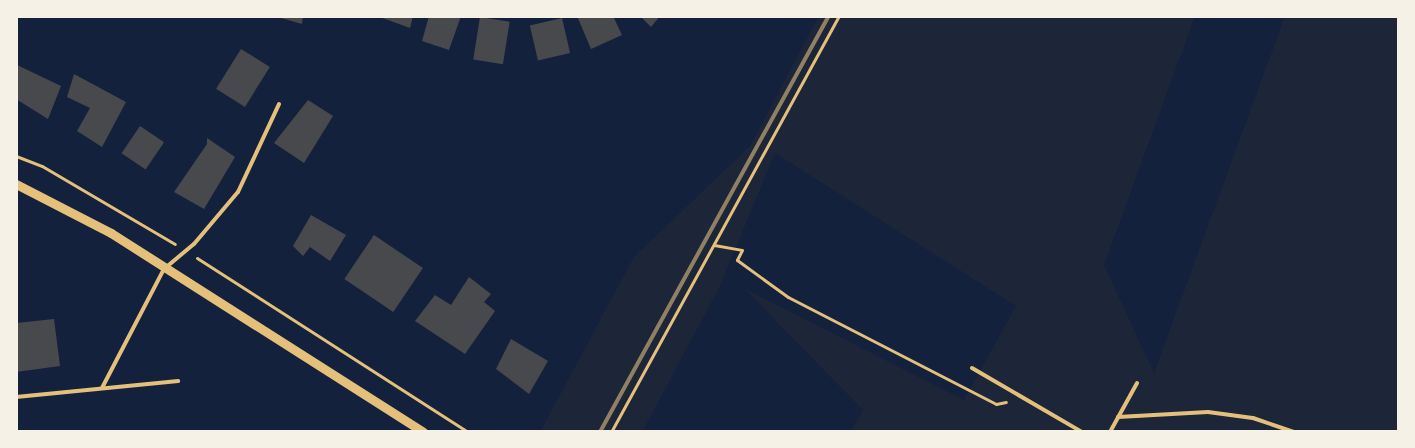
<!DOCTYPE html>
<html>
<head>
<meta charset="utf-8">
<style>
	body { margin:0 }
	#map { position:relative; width:1415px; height:448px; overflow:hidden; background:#14213d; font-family:"DM Sans",sans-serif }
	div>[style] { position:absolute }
	.green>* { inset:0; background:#1d2539 }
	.building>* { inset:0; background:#48494c; transform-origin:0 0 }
	.path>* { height:3px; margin:-1.5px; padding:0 1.5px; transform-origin:1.5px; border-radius:1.5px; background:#e5c07b }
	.service>* { height:4px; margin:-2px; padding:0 2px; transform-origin:2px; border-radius:2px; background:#e5c07b }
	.tertiary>* { height:9px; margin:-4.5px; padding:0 4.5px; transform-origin:4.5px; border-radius:4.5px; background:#e5c07b }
	.rail>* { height:4px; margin:-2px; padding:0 2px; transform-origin:2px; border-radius:2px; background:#918062 }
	span { translate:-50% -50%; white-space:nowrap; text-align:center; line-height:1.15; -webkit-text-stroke:4px #f6f1e7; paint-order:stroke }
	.frame { position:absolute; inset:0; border:18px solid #f6f1e7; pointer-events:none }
</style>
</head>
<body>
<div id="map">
	<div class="green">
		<div style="clip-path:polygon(819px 16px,1195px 16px,1104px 265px,1154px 373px,1285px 16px,1399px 16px,1399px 432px,850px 432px,863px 410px,745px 289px,964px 400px,1016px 306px,775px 153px,719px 288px,642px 432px,540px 432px,634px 257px,750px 146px)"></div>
	</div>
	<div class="building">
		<div style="clip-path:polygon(274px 16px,303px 16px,302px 24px)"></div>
		<div style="clip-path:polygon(377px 16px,413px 16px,410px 28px)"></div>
		<div style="clip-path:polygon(429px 16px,461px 16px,449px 50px,422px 41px)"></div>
		<div style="clip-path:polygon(577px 16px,613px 16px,622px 35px,591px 49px)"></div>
		<div style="clip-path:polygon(640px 16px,660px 16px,651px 27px)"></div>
		<div style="left:480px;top:17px;width:30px;height:43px;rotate:9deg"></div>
		<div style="left:562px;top:18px;width:36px;height:33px;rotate:77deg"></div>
		<div style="left:241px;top:49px;width:34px;height:47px;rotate:32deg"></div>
		<div style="clip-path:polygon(17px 65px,61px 86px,48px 119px,16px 99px)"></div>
		<div style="clip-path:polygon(74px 74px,126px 102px,102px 147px,77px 131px,90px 108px,67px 97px)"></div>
		<div style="clip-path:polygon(308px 100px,333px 116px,304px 163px,274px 143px)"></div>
		<div style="left:140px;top:126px;width:29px;height:33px;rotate:34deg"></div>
		<div style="clip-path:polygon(207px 138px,235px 157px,204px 209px,174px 192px,207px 144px)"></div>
		<div style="clip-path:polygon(311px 215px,346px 235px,330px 261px,310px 247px,303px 256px,293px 246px)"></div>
		<div style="left:374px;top:235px;width:59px;height:53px;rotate:34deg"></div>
		<div style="clip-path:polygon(469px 277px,491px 294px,484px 302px,495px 311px,465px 354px,415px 321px,435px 295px,451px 305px)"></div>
		<div style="clip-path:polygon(54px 319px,60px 366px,16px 372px,16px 323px)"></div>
		<div style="clip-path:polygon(511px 339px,548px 361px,529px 394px,496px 369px)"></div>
	</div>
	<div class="path">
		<div style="left:16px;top:156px;width:28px;rotate:21deg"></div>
		<div style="left:42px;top:166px;width:154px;rotate:30.4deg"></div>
		<div style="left:714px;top:245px;width:28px;rotate:10deg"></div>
		<div style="left:742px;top:250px;width:11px;rotate:117deg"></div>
		<div style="left:737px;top:260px;width:63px;rotate:36deg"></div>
		<div style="left:788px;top:297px;width:234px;rotate:27.2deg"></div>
		<div style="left:996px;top:404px;width:10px;rotate:-11deg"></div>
		<div style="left:197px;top:258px;width:322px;rotate:32.7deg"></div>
		<div style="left:611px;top:432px;width:474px;rotate:-61.3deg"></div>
	</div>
	<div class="service">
		<div style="left:972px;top:368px;width:127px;rotate:30.2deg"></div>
		<div style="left:102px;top:388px;width:134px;rotate:-62.5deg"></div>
		<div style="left:164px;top:269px;width:39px;rotate:-40deg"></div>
		<div style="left:194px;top:244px;width:68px;rotate:-49.8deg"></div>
		<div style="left:238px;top:192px;width:97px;rotate:-65deg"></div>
		<div style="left:16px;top:397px;width:163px;rotate:-5.6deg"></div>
		<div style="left:1118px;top:417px;width:90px;rotate:-3.2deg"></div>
		<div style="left:1208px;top:412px;width:45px;rotate:7.6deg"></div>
		<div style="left:1253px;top:418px;width:43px;rotate:18.9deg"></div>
		<div style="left:1110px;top:432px;width:56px;rotate:-61.1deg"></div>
	</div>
	<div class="tertiary">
		<div style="left:16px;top:184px;width:107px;rotate:27.3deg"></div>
		<div style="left:111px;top:233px;width:370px;rotate:32.5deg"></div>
	</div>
	<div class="rail">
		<div style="left:600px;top:432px;width:475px;rotate:-61.2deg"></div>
	</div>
	<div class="frame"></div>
</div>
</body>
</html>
